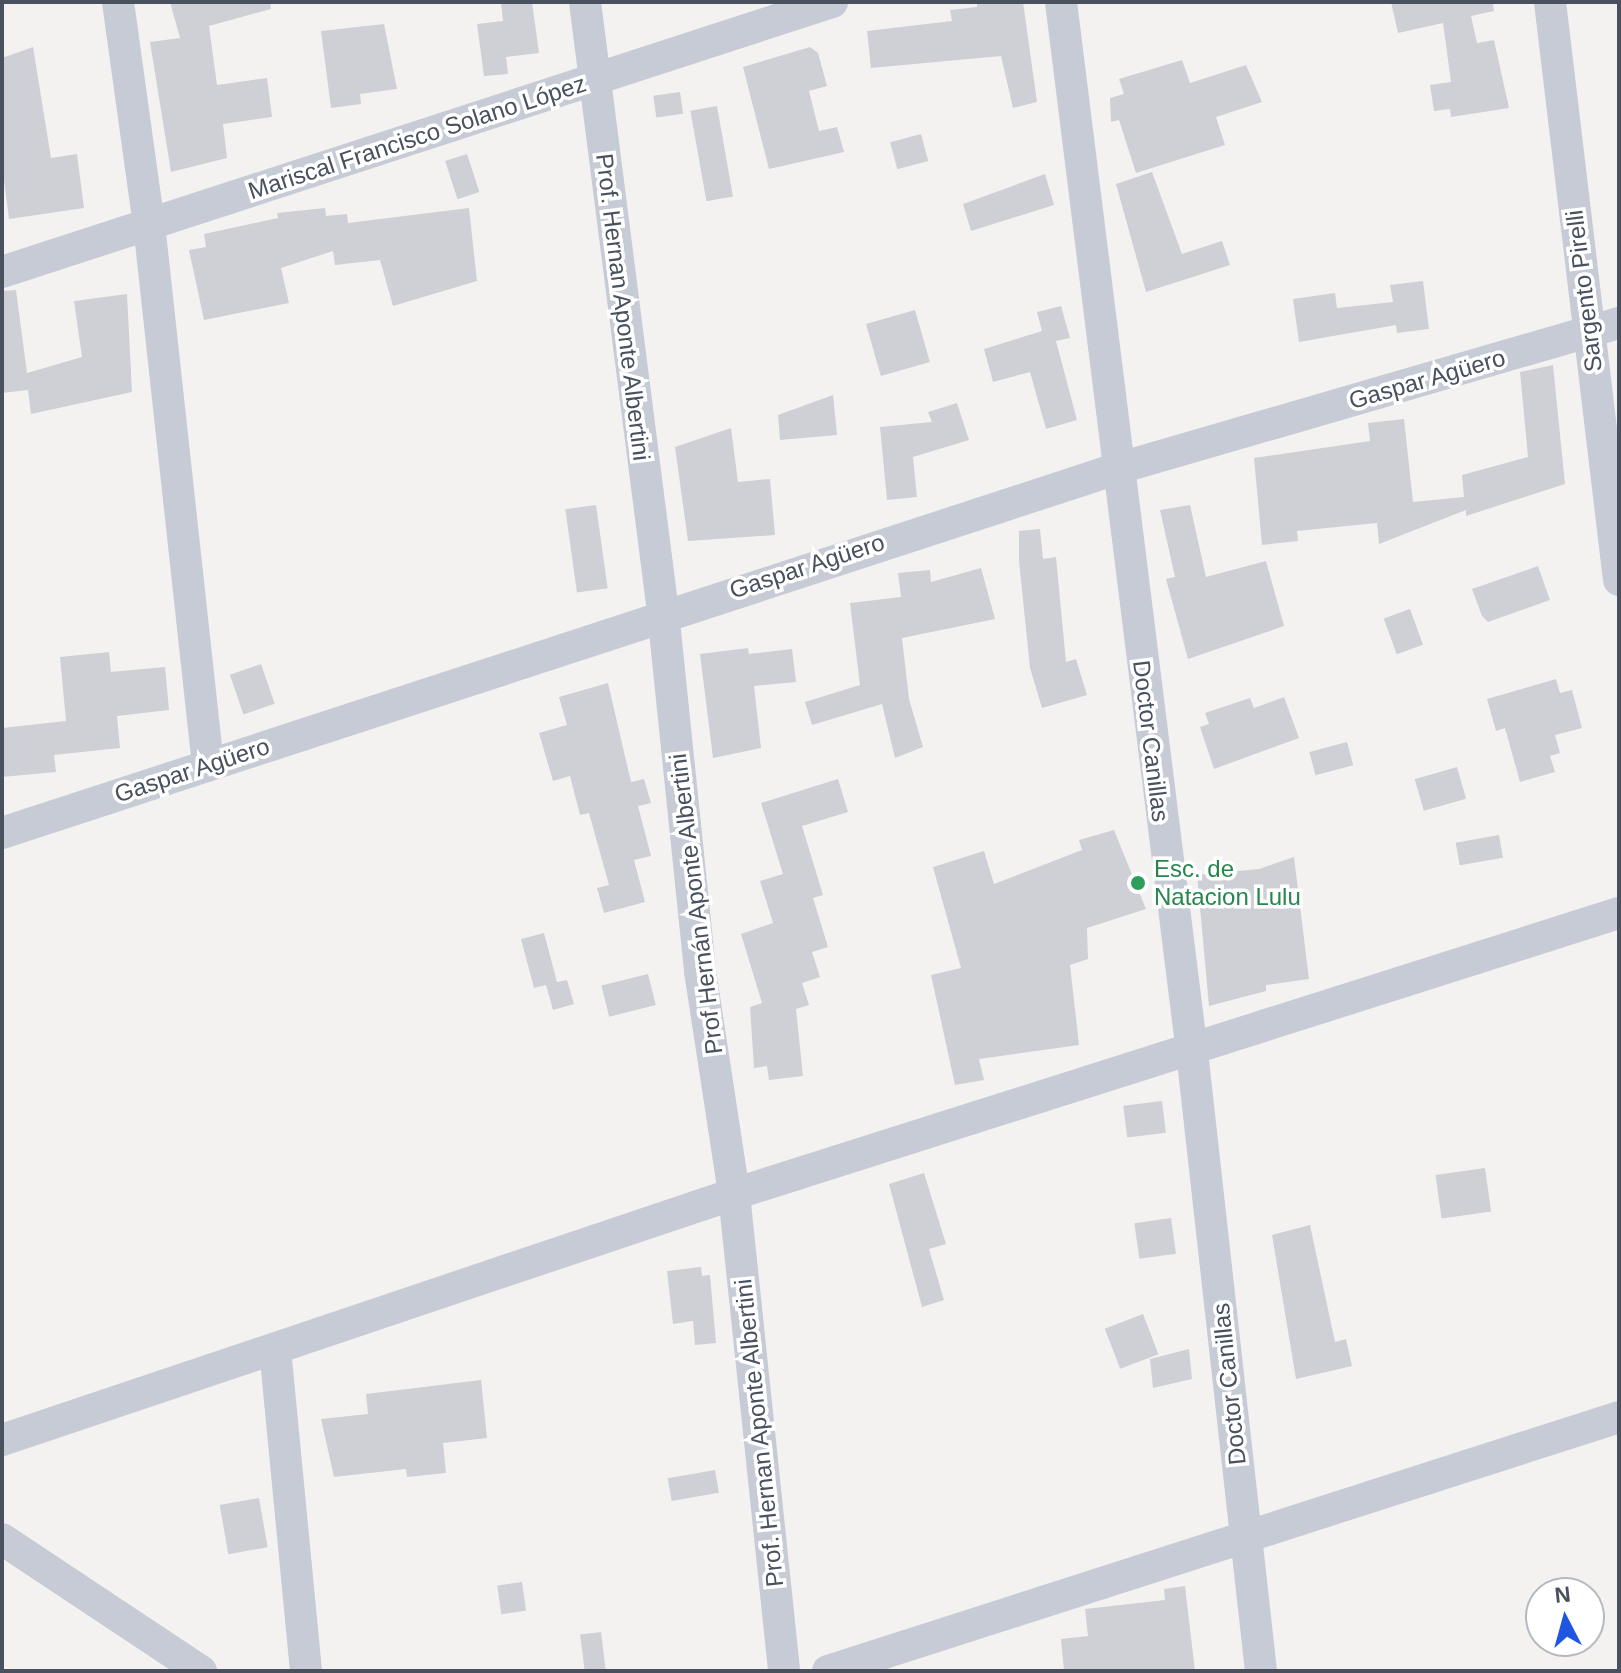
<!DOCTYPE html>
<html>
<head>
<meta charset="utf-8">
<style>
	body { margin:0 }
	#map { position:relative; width:1621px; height:1673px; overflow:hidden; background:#f4f2f1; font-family:Arial,sans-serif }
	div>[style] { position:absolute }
	.building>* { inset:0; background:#ced0d6; transform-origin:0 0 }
	.minor>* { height:32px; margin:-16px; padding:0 16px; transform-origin:16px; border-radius:16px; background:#c6cbd5 }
	.dots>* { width:22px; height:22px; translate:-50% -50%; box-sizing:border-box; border:4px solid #fff; border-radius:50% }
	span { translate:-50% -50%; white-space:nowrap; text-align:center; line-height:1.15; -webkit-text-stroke:7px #fff; paint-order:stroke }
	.street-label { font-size:24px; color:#49515f }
	.leisure-label { font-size:24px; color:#27864d }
	.left { translate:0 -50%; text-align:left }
	.frame { position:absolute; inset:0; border:4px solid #49515f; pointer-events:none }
	.north { position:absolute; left:1525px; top:1577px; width:80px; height:80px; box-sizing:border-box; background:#fff; border:2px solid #b6b9bf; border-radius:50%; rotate:354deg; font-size:22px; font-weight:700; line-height:32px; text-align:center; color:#49515f }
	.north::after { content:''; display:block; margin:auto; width:28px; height:36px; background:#1e56e1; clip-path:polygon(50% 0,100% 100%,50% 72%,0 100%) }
</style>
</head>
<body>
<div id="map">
	<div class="building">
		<div style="clip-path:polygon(170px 2px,270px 2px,271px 9px,209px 26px,217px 85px,267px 78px,272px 117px,223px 124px,227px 158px,171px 172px,150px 42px,180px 38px)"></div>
		<div style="clip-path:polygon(501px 2px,532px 2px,539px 53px,506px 57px,508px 74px,484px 76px,477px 24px,503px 21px)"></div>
		<div style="clip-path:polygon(977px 2px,1023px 2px,1037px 102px,1013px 108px,1001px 56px,871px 68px,867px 31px,952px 21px,950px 10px,977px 7px)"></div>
		<div style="clip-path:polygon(1391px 2px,1493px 2px,1494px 11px,1471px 16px,1477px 43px,1494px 40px,1509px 108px,1451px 117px,1450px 109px,1434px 111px,1430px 85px,1451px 82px,1443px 23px,1398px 33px)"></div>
		<div style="clip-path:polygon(384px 24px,397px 89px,360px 94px,361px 104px,331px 108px,321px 31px)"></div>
		<div style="clip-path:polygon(33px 47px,51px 158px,77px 154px,84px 208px,9px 219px,2px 165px,2px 58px)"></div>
		<div style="clip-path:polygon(810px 47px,818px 53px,827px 86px,809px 91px,819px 131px,837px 127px,844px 152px,769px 169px,743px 67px)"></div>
		<div style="clip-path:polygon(1182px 60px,1190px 83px,1246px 65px,1262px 102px,1216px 117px,1225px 145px,1136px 173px,1119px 120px,1111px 122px,1110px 98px,1124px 94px,1119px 79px)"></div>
		<div style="left:680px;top:92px;width:22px;height:27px;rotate:82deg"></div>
		<div style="left:717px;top:106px;width:92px;height:27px;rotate:80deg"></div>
		<div style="left:921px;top:134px;width:28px;height:32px;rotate:75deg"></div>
		<div style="left:467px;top:154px;width:40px;height:23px;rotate:72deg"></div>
		<div style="clip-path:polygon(1152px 172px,1182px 254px,1222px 241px,1230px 265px,1146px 292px,1116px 184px)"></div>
		<div style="clip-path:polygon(1045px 174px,1054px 205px,971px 231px,963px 204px)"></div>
		<div style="clip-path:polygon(325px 208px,326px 216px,347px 214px,348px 223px,469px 208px,477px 281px,393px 306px,380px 260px,335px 265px,333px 251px,281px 268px,289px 303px,204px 320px,189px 250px,206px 247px,204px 234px,278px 218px,277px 213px)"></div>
		<div style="clip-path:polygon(1423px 281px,1429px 329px,1397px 333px,1396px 325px,1299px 342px,1293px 299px,1335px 293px,1337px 308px,1393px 302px,1390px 285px)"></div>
		<div style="clip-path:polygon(16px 290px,27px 373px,82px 357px,74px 301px,127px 294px,132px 392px,31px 414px,28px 390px,2px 393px,2px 291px)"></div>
		<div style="clip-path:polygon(1061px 306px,1070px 338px,1056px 341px,1077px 420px,1046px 429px,1030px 372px,993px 382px,984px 349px,1042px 331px,1037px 312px)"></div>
		<div style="left:915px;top:310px;width:54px;height:51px;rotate:74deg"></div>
		<div style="clip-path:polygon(1553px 365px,1565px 484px,1466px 516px,1466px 510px,1379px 544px,1377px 523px,1297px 531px,1298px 541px,1262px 545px,1254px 458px,1370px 441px,1368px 423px,1404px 419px,1413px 502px,1464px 497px,1462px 475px,1528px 457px,1520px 372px)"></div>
		<div style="clip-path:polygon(833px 395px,837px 435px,780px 440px,778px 415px)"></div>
		<div style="clip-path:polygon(957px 403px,969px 440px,913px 457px,917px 497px,887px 500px,880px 427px,932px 422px,928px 412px)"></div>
		<div style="clip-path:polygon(731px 428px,738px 482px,770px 479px,775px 535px,688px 541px,675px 447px)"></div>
		<div style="left:596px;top:505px;width:84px;height:31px;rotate:82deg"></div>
		<div style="clip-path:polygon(1190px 505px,1206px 577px,1266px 561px,1284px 626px,1188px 659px,1166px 579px,1175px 577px,1160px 510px)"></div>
		<div style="clip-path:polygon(1040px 529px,1043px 559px,1056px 557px,1066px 662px,1076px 659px,1087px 695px,1042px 708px,1030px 668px,1019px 561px,1019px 531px)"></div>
		<div style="clip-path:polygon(1538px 566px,1550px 600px,1488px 622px,1482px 616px,1472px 589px)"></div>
		<div style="clip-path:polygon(981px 568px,995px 619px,902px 638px,909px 699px,923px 747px,895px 758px,882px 704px,812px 725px,805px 702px,860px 685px,850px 603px,901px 597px,898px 573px,930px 570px,931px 582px)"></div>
		<div style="left:1410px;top:609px;width:38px;height:28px;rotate:70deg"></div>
		<div style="clip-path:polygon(748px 648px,749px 654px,792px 649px,796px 682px,754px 686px,761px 748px,713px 758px,700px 654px)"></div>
		<div style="clip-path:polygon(109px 652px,111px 672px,165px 667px,169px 710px,117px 716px,120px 748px,54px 755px,56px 772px,2px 777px,2px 728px,66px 721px,60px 657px)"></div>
		<div style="left:261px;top:664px;width:42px;height:33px;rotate:71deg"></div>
		<div style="clip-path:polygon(1556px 679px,1560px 693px,1572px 690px,1582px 728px,1555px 735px,1560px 753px,1550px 756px,1555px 772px,1520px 782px,1505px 728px,1496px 731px,1487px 699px)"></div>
		<div style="clip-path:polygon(608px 683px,631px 782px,644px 779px,651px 803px,638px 806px,651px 856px,634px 860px,645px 902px,604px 913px,597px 888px,609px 885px,589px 813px,580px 815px,570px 776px,553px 781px,539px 733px,567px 725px,559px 697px)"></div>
		<div style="clip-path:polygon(1284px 697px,1299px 738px,1214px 769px,1200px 727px,1209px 724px,1205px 713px,1250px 698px,1254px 708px)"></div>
		<div style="left:1347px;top:742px;width:24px;height:39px;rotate:75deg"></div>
		<div style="left:1457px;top:767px;width:33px;height:44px;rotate:74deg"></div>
		<div style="clip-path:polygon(838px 779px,848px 812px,802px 826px,823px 895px,813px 898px,828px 947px,812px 952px,820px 977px,802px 983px,809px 1005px,796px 1009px,803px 1076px,769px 1080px,767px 1066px,754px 1068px,750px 1007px,762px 1003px,741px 934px,773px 923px,760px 881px,783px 874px,761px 803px)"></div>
		<div style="clip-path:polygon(1114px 830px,1146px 909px,1087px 928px,1088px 959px,1070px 965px,1079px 1045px,979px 1059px,984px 1080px,955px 1085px,931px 975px,961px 968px,933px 867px,984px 851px,994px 884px,1082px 850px,1079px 840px)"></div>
		<div style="left:1499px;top:835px;width:23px;height:44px;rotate:80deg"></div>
		<div style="clip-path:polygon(1294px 857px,1309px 979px,1266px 985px,1266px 991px,1209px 1006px,1197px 875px,1259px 869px)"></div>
		<div style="clip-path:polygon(544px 933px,557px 982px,567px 980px,574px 1004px,553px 1010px,546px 985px,534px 988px,521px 939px)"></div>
		<div style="left:648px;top:974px;width:32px;height:48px;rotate:76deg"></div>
		<div style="left:1162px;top:1101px;width:32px;height:39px;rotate:83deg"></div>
		<div style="left:1485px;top:1168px;width:44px;height:50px;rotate:82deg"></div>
		<div style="clip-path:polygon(924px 1173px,946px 1244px,929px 1249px,944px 1300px,922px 1307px,889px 1184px)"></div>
		<div style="left:1171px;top:1218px;width:36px;height:37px;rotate:82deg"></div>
		<div style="clip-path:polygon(1310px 1225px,1335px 1342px,1346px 1339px,1352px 1366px,1296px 1379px,1272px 1235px)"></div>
		<div style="clip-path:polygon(701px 1267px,702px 1276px,710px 1275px,716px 1343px,695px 1345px,693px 1321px,673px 1324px,667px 1271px)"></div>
		<div style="left:1143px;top:1314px;width:43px;height:41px;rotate:69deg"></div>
		<div style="clip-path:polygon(1189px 1349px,1192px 1379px,1153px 1388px,1150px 1359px)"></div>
		<div style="clip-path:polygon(481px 1380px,487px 1438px,443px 1443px,446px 1473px,407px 1477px,406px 1469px,334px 1477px,321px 1419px,368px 1414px,366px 1394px)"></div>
		<div style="left:715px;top:1470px;width:23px;height:48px;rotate:80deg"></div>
		<div style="left:259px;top:1498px;width:50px;height:40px;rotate:80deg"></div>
		<div style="left:522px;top:1582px;width:29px;height:25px;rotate:82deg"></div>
		<div style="clip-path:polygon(1185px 1586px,1195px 1671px,1064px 1671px,1061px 1639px,1088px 1636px,1085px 1609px,1165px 1600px,1164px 1589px)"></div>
		<div style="left:601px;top:1632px;width:39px;height:21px;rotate:83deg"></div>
	</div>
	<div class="minor">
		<div style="left:118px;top:2px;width:224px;rotate:82.1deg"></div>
		<div style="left:149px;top:224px;width:544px;rotate:83.78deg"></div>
		<div style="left:585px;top:2px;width:615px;rotate:82.71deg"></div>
		<div style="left:663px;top:612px;width:361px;rotate:84.1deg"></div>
		<div style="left:700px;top:971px;width:226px;rotate:81.3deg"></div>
		<div style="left:734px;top:1194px;width:480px;rotate:84deg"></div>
		<div style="left:1061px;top:2px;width:1058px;rotate:82.89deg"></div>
		<div style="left:1192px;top:1052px;width:623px;rotate:83.64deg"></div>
		<div style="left:1550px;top:2px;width:582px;rotate:83.19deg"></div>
		<div style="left:2px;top:272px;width:873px;rotate:-18.02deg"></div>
		<div style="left:2px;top:833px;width:1172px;rotate:-18.09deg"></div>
		<div style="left:1116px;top:469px;width:524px;rotate:-16.19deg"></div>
		<div style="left:275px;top:1349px;width:323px;rotate:84.5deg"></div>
		<div style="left:2px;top:1440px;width:772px;rotate:-18.58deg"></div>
		<div style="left:734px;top:1194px;width:929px;rotate:-17.62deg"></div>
		<div style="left:2px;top:1539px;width:239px;rotate:33.6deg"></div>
		<div style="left:828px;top:1671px;width:831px;rotate:-17.8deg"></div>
	</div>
	<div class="dots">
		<div style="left:1138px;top:883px;background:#2e9e5b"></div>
	</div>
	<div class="street-label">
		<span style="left:417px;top:137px;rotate:-18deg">Mariscal Francisco Solano López</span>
		<span style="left:1584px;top:291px;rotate:-97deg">Sargento Pirelli</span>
		<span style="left:623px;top:307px;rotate:83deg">Prof. Hernan Aponte Albertini</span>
		<span style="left:1427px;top:379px;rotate:-16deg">Gaspar Agüero</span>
		<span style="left:807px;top:566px;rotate:-18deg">Gaspar Agüero</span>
		<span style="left:1151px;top:741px;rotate:83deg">Doctor Canillas</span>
		<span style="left:192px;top:770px;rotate:-18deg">Gaspar Agüero</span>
		<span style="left:696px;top:904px;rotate:-97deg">Prof Hernán Aponte Albertini</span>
		<span style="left:1229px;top:1384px;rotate:-96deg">Doctor Canillas</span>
		<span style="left:759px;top:1433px;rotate:-96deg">Prof. Hernan Aponte Albertini</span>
	</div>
	<div class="leisure-label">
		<span class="left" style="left:1154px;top:883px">Esc. de<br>Natacion Lulu</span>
	</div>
	<div class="frame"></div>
	<div class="north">N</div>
</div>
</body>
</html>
